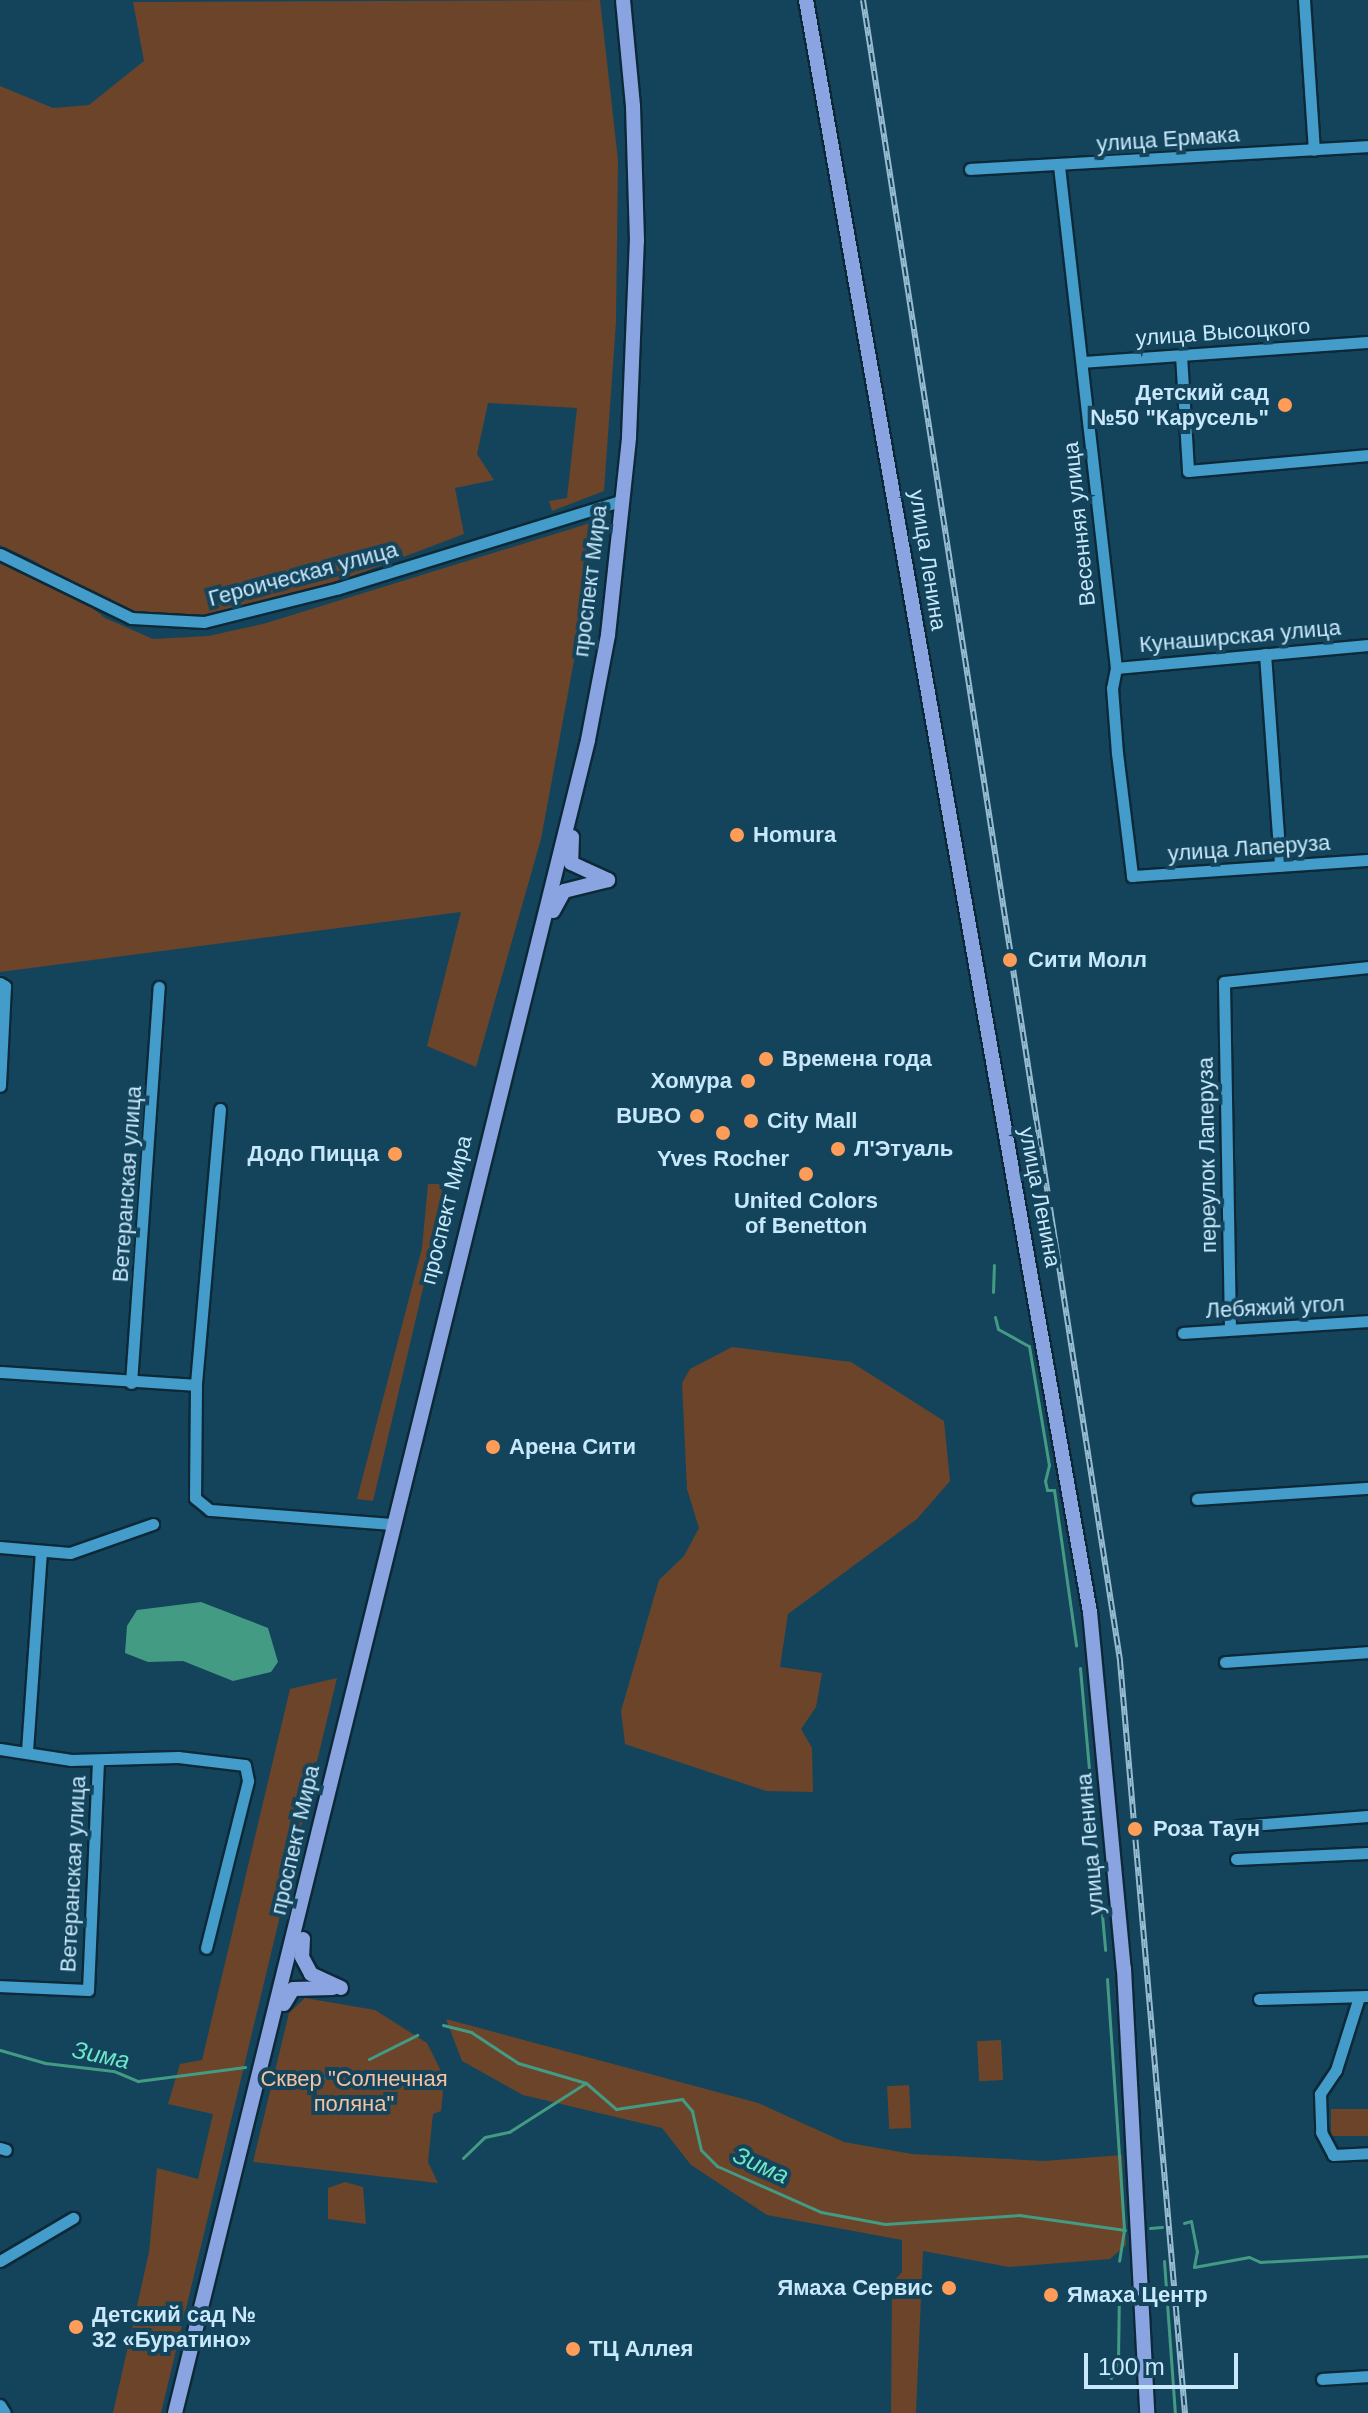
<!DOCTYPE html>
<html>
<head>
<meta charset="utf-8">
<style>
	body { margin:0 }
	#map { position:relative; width:1368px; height:2413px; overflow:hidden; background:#14445b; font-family:Arial,sans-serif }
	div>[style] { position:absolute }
	.green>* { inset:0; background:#6b442a; transform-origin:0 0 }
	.water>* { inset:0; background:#439b84 }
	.stream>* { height:3px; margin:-1.5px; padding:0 1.5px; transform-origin:1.5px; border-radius:1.5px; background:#439b84 }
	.roads { filter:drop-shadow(2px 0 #0d2937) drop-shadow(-2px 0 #0d2937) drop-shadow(0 2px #0d2937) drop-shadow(0 -2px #0d2937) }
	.minor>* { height:11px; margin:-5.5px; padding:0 5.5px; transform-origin:5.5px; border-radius:5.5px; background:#439cc9 }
	.major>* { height:14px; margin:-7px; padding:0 7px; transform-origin:7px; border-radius:7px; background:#8aa4e2 }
	.rail>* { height:6px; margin-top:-3px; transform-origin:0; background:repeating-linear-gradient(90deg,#14445b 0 9px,#97bbcf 0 18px); box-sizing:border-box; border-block:2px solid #97bbcf }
	.dots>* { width:22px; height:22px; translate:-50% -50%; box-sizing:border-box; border:4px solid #14445b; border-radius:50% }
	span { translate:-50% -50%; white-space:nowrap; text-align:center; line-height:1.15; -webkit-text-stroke:8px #14445b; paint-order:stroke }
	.street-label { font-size:22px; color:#c8e8fb }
	.poi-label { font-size:22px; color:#c8e8fb; font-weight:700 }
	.right { translate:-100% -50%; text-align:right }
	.left { translate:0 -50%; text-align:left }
	.park-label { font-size:22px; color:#f4c1a1 }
	.water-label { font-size:24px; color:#6be8c7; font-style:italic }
	.scale { position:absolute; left:1084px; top:2353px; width:154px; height:36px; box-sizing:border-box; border:4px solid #c8e8fb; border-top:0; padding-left:10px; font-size:24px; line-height:28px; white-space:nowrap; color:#c8e8fb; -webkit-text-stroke:6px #14445b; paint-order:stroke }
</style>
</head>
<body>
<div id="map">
	<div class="green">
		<div style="clip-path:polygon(600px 0,618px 160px,616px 322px,604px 491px,552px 511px,549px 501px,567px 498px,577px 408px,488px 403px,477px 454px,494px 480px,455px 488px,464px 534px,321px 588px,227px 614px,161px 621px,68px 589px,105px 618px,153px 639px,208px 636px,263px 624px,600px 520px,541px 839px,476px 1067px,427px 1046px,461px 912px,0 972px,0 549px,41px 564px,0 545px,0 86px,53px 108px,89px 105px,144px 61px,133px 2px)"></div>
		<div style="clip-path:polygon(428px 1184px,439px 1184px,445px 1195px,373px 1501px,357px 1499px,422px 1248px)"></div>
		<div style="clip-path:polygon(732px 1347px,851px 1362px,944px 1421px,950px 1481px,917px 1519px,788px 1614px,780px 1667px,822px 1673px,816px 1707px,801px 1729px,812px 1748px,813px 1792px,766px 1791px,625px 1744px,621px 1711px,659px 1580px,684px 1556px,699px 1528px,687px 1489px,682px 1383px,690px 1369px)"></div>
		<div style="clip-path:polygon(337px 1678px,161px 2413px,113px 2413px,149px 2252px,157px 2168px,198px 2179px,213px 2114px,168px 2104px,180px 2064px,202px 2060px,290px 1689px)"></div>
		<div style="clip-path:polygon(305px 1998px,375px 2010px,427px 2043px,440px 2069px,443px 2093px,441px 2111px,433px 2114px,428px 2162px,438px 2183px,253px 2162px,289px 2013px)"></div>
		<div style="clip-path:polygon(446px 2019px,758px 2103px,844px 2142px,912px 2154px,1044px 2161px,1122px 2155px,1126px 2245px,1110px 2259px,1009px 2267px,923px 2251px,916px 2413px,891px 2413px,892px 2283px,902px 2272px,902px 2240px,767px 2215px,691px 2165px,662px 2128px,523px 2095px,462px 2061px)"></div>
		<div style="left:1001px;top:2040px;width:40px;height:24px;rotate:87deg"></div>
		<div style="left:909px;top:2085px;width:43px;height:22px;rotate:87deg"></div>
		<div style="left:1368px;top:2109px;width:27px;height:37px;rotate:90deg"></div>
		<div style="clip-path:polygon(345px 2182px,363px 2187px,366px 2224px,328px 2219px,328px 2188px)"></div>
	</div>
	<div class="water">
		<div style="clip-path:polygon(201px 1602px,268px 1628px,278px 1662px,271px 1672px,233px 1681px,183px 1661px,148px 1662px,125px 1653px,127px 1626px,137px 1610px)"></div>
	</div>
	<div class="stream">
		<div style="left:993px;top:1292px;width:27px;rotate:-88deg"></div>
		<div style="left:995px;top:1317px;width:12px;rotate:76deg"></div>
		<div style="left:998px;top:1329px;width:35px;rotate:29deg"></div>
		<div style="left:1029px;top:1346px;width:121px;rotate:80.5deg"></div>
		<div style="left:1049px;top:1465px;width:16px;rotate:104deg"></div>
		<div style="left:1045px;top:1481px;width:9px;rotate:77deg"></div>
		<div style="left:1047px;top:1490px;width:7px"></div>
		<div style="left:1054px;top:1490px;width:157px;rotate:81.9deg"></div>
		<div style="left:1080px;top:1668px;width:283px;rotate:84.9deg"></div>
		<div style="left:1107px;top:1979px;width:252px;rotate:86.1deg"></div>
		<div style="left:1124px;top:2230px;width:31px;rotate:99deg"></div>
		<div style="left:443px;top:2025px;width:29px;rotate:14deg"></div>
		<div style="left:471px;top:2032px;width:56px;rotate:33.4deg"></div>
		<div style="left:518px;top:2063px;width:71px;rotate:16.4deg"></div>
		<div style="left:586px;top:2083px;width:40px;rotate:41deg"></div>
		<div style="left:616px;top:2109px;width:67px;rotate:-8.6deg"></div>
		<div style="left:682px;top:2099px;width:16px;rotate:50deg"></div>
		<div style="left:692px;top:2111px;width:40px;rotate:77deg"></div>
		<div style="left:701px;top:2150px;width:23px;rotate:45deg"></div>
		<div style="left:717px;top:2166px;width:114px;rotate:23.9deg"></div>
		<div style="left:821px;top:2212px;width:65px;rotate:10.6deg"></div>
		<div style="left:885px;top:2224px;width:134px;rotate:-3.8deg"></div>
		<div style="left:1019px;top:2215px;width:107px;rotate:8.1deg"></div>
		<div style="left:0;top:2050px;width:47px;rotate:16.1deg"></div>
		<div style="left:45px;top:2063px;width:69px;rotate:6.6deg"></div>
		<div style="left:114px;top:2071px;width:26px;rotate:23deg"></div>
		<div style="left:138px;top:2081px;width:108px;rotate:-7.5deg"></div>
		<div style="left:369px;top:2059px;width:54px;rotate:-26.6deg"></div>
		<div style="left:286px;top:2072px;width:33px;rotate:14deg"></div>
		<div style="left:318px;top:2080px;width:19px;rotate:-18deg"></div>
		<div style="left:463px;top:2158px;width:30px;rotate:-44deg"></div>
		<div style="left:485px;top:2137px;width:25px;rotate:-12deg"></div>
		<div style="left:509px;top:2132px;width:91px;rotate:-32.5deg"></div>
		<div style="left:1184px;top:2223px;width:7px;rotate:-16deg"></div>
		<div style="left:1191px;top:2221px;width:31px;rotate:79deg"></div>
		<div style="left:1197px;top:2251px;width:16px;rotate:101deg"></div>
		<div style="left:1194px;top:2267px;width:56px;rotate:-10.3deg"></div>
		<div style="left:1249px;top:2257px;width:12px;rotate:24deg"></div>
		<div style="left:1260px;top:2262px;width:108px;rotate:-3.2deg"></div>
		<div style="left:1150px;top:2228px;width:12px;rotate:-5deg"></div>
		<div style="left:1164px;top:2261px;width:152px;rotate:85.9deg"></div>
		<div style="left:1111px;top:2378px;width:18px;rotate:-68deg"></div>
		<div style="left:1118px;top:2361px;width:71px;rotate:-89.2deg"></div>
	</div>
	<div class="roads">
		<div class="minor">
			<div style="left:1304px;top:0;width:150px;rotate:86.2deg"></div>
			<div style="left:1059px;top:166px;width:505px;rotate:83.52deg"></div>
			<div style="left:1116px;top:668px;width:20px;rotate:101deg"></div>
			<div style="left:1112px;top:688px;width:65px;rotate:85.6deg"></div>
			<div style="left:1117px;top:753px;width:124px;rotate:83deg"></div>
			<div style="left:1132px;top:876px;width:237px;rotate:-3.9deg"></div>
			<div style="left:970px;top:169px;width:399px;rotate:-3.3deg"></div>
			<div style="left:1181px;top:355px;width:116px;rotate:86.5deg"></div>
			<div style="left:1188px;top:471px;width:181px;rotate:-5.1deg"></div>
			<div style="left:1082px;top:362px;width:287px;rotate:-4deg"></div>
			<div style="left:0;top:554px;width:146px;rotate:26deg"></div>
			<div style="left:131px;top:618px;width:73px;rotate:3.1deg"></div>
			<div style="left:204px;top:622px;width:139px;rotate:-14.1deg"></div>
			<div style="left:339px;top:588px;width:297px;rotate:-17.2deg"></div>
			<div style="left:1265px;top:654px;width:212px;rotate:85.9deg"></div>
			<div style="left:1116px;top:668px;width:253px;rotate:-5.2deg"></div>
			<div style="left:0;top:983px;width:6px;rotate:31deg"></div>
			<div style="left:5px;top:986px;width:100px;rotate:92.9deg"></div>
			<div style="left:220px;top:1109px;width:277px;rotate:95deg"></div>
			<div style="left:196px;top:1385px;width:113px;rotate:90.5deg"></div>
			<div style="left:195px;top:1498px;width:19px;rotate:39deg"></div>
			<div style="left:210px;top:1510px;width:183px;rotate:4.4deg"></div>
			<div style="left:1230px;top:1327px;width:345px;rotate:-91deg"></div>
			<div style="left:1224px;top:982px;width:145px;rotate:-5.9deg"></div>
			<div style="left:1183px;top:1333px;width:185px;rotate:-3.7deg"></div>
			<div style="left:0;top:1372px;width:196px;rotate:3.8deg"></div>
			<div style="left:131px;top:1383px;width:397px;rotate:-86deg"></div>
			<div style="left:1197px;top:1499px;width:171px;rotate:-3.7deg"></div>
			<div style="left:0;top:1547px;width:70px;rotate:4.9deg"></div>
			<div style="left:70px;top:1553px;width:88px;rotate:-19.3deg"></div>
			<div style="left:1225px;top:1662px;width:143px;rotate:-4deg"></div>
			<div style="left:0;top:1749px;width:72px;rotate:8.8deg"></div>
			<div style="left:71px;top:1760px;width:107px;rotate:-1.6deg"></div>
			<div style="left:178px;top:1757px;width:67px;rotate:6.8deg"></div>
			<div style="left:245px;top:1765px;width:16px;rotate:79deg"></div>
			<div style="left:248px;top:1781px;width:172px;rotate:104.1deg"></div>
			<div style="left:27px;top:1751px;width:199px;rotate:-86deg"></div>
			<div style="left:1238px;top:1826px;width:130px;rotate:-4.4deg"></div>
			<div style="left:1236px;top:1859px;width:132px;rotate:-2.6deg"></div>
			<div style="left:0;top:1986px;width:88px;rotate:2.6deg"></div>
			<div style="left:88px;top:1990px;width:230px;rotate:-87.5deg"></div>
			<div style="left:1359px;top:1997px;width:77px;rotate:107.5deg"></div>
			<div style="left:1336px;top:2070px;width:29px;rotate:124deg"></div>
			<div style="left:1320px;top:2094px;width:38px;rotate:88deg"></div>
			<div style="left:1321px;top:2132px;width:26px;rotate:62deg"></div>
			<div style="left:1333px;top:2155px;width:35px;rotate:-3deg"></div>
			<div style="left:1259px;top:1999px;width:109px;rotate:-1.6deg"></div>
			<div style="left:0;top:2148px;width:6px;rotate:18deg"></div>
			<div style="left:0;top:2261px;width:85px;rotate:-30.5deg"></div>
			<div style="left:1322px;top:2379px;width:46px;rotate:-3.7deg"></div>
			<div style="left:0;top:2405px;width:9px;rotate:58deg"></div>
		</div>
		<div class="major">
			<div style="left:806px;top:0;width:1637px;rotate:80.01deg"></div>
			<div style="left:1090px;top:1612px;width:359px;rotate:84.6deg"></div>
			<div style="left:1124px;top:1969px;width:445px;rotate:87deg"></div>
			<div style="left:572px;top:837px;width:26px;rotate:92deg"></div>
			<div style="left:571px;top:863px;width:41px;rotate:24.7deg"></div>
			<div style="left:553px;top:911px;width:23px;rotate:-61deg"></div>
			<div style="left:564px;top:891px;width:45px;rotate:-14deg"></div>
			<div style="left:303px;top:1939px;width:18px;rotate:93deg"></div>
			<div style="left:302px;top:1957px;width:19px;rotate:62deg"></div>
			<div style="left:311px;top:1974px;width:33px;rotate:25deg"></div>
			<div style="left:284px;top:2004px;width:17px;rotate:-59deg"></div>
			<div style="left:293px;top:1989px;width:40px;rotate:-1.4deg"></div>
			<div style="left:175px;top:2413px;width:1723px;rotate:-76.13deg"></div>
			<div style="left:588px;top:740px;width:107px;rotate:-79.2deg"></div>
			<div style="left:608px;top:635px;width:199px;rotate:-83.9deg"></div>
			<div style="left:629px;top:437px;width:196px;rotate:-87.7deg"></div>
			<div style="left:637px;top:241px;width:135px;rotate:-91.7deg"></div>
			<div style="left:633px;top:106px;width:106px;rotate:-95.4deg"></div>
		</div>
	</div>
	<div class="rail">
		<div style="left:863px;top:0;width:1681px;rotate:81.2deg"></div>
		<div style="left:1120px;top:1661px;width:755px;rotate:85.06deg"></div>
	</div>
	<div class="dots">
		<div style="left:1285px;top:405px;background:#fe9c58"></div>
		<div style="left:737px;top:835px;background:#fe9c58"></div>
		<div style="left:1010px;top:960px;background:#fe9c58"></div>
		<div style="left:766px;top:1059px;background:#fe9c58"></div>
		<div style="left:748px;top:1081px;background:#fe9c58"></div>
		<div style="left:697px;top:1116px;background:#fe9c58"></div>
		<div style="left:751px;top:1121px;background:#fe9c58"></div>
		<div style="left:723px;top:1133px;background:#fe9c58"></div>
		<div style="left:838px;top:1149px;background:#fe9c58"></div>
		<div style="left:395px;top:1154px;background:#fe9c58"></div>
		<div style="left:806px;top:1174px;background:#fe9c58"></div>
		<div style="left:493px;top:1447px;background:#fe9c58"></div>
		<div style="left:1135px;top:1829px;background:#fe9c58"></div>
		<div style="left:949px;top:2288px;background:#fe9c58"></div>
		<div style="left:1051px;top:2295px;background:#fe9c58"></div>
		<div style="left:76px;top:2327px;background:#fe9c58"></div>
		<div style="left:573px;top:2349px;background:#fe9c58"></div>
	</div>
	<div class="street-label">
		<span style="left:1168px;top:139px;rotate:-4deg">улица Ермака</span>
		<span style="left:1223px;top:332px;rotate:-4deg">улица Высоцкого</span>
		<span style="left:1079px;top:524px;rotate:-96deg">Весенняя улица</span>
		<span style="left:928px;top:560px;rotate:81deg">улица Ленина</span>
		<span style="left:303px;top:574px;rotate:-15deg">Героическая улица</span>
		<span style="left:590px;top:581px;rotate:-83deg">проспект Мира</span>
		<span style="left:1240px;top:636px;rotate:-5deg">Кунаширская улица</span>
		<span style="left:1249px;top:848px;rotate:-4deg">улица Лаперуза</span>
		<span style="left:1207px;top:1155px;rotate:-91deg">переулок Лаперуза</span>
		<span style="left:127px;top:1184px;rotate:-86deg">Ветеранская улица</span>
		<span style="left:1040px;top:1197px;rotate:79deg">улица Ленина</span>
		<span style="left:446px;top:1210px;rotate:-76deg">проспект Мира</span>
		<span style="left:1275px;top:1307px;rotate:-3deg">Лебяжий угол</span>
		<span style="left:295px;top:1840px;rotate:-77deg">проспект Мира</span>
		<span style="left:1090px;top:1844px;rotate:-95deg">улица Ленина</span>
		<span style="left:73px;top:1874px;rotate:-87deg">Ветеранская улица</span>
	</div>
	<div class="poi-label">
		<span class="right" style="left:1269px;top:405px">Детский сад<br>№50 "Карусель"</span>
		<span class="left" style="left:753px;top:835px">Homura</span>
		<span class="left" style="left:1028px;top:960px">Сити Молл</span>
		<span class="left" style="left:782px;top:1059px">Времена года</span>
		<span class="right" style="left:732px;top:1081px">Хомура</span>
		<span class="right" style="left:681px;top:1116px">BUBO</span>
		<span class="left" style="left:767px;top:1121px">City Mall</span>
		<span class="left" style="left:854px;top:1149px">Л'Этуаль</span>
		<span class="right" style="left:379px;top:1154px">Додо Пицца</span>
		<span style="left:723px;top:1159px">Yves Rocher</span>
		<span style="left:806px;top:1213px">United Colors<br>of Benetton</span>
		<span class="left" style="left:509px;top:1447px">Арена Сити</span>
		<span class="left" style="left:1153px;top:1829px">Роза Таун</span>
		<span class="right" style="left:933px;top:2288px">Ямаха Сервис</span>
		<span class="left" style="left:1067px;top:2295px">Ямаха Центр</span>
		<span class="left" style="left:92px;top:2327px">Детский сад №<br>32 «Буратино»</span>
		<span class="left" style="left:589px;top:2349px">ТЦ Аллея</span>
	</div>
	<div class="park-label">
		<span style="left:354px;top:2091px">Сквер "Солнечная<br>поляна"</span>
	</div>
	<div class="water-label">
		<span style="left:101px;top:2055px;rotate:12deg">Зима</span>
		<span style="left:761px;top:2165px;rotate:24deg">Зима</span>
	</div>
	<div class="scale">100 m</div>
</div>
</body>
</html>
